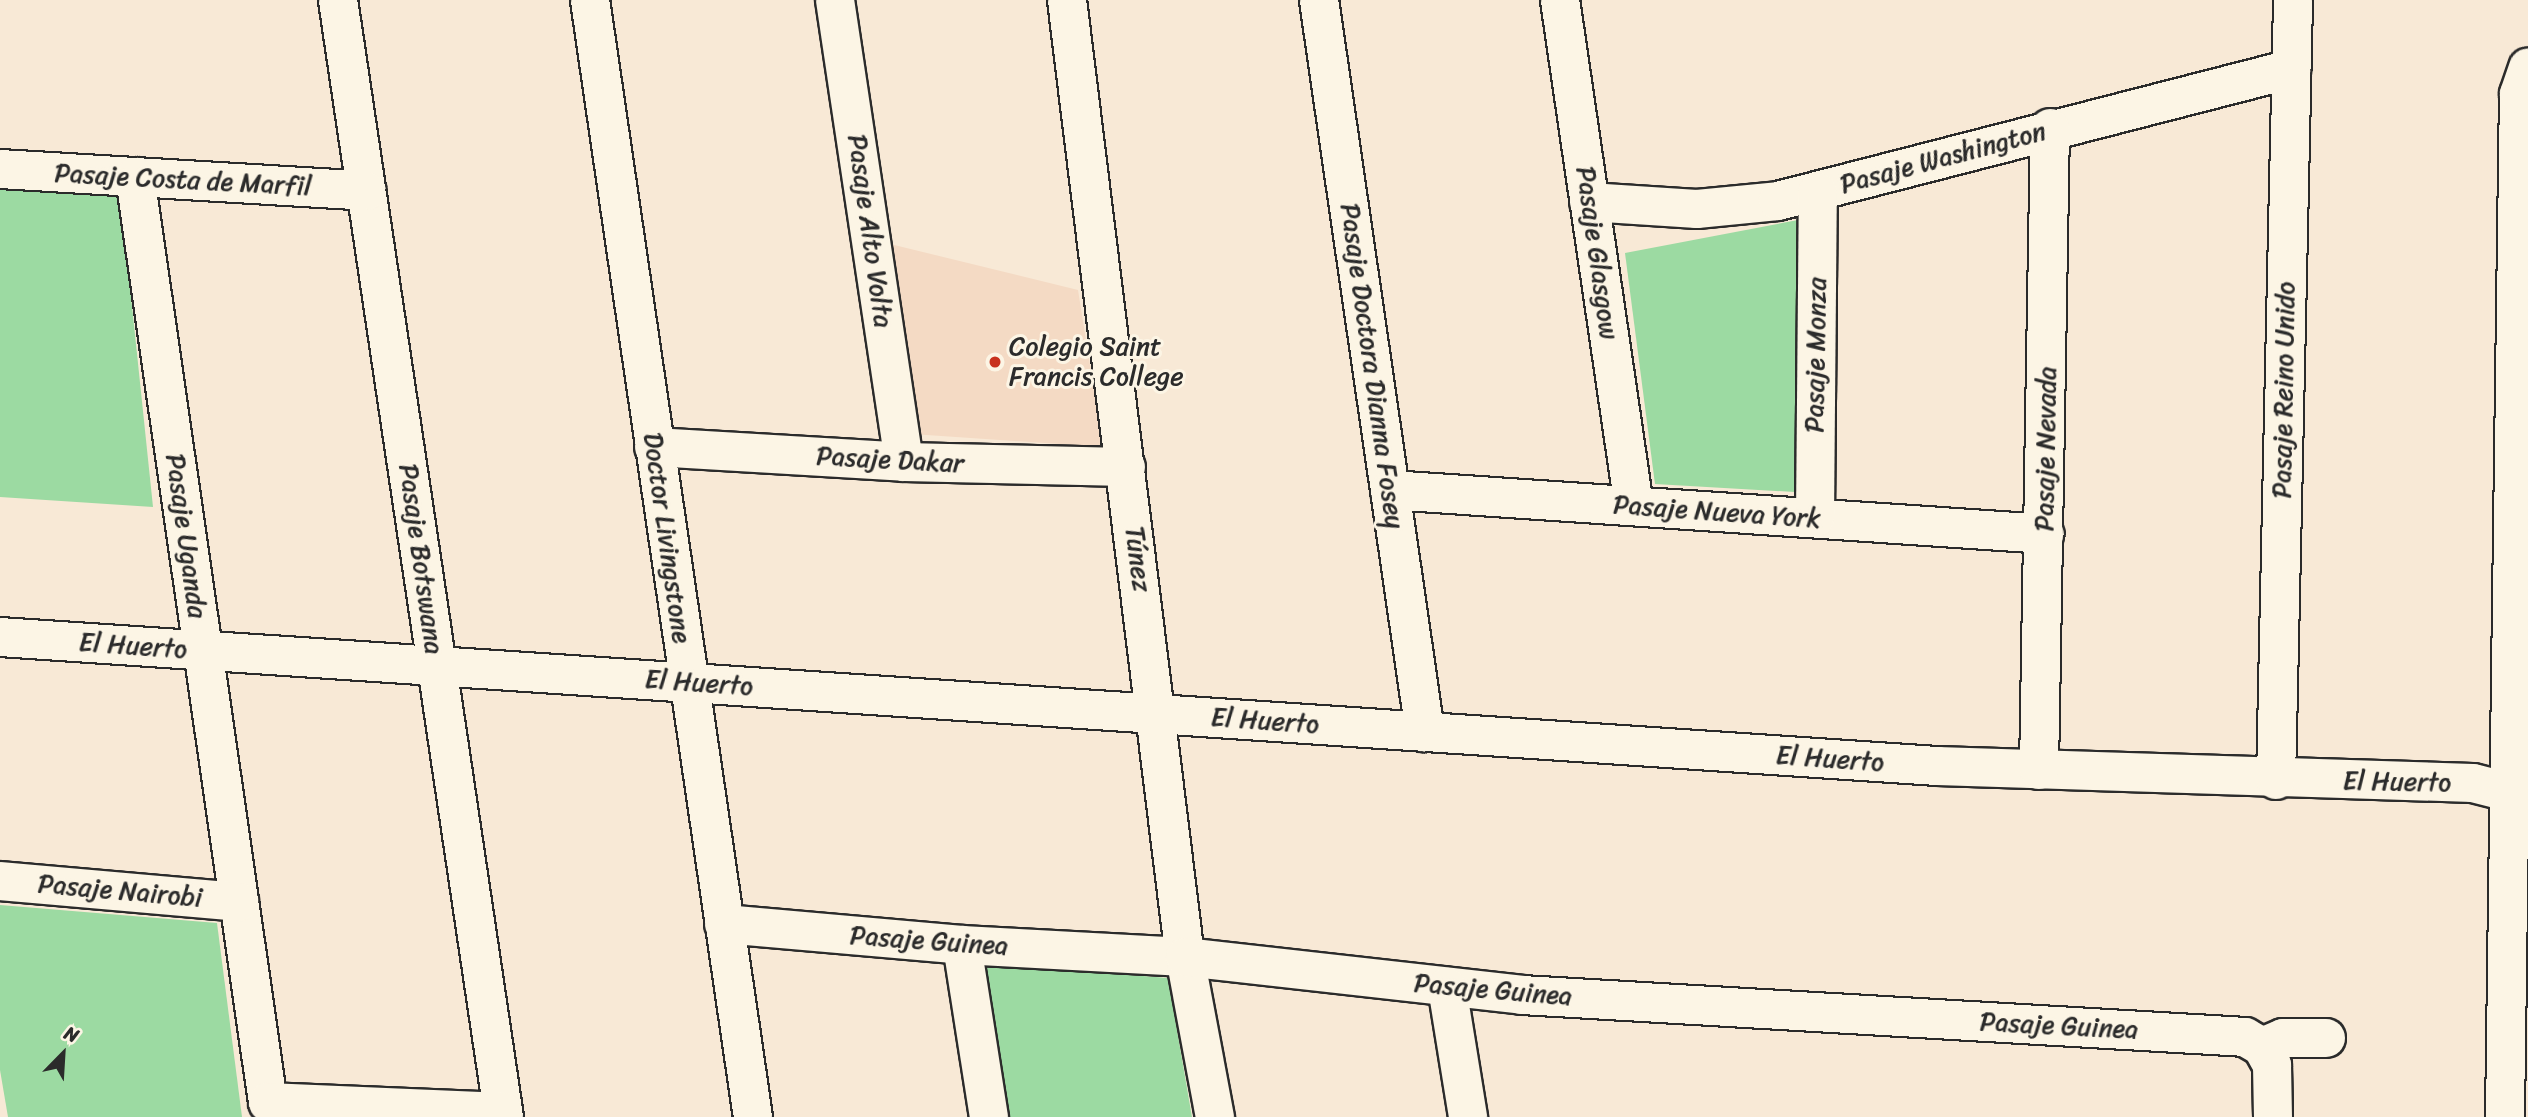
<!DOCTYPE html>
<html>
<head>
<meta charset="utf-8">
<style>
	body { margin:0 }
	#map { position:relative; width:2528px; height:1117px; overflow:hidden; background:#f8e9d6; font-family:Sriracha,sans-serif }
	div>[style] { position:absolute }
	.built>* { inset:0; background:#f4dac4 }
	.green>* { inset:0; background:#9cdaa2 }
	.roads { filter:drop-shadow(2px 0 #2b2b2b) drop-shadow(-2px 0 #2b2b2b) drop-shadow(0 2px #2b2b2b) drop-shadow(0 -2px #2b2b2b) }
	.minor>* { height:38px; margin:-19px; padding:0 19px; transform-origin:19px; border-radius:19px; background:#fcf5e5 }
	.dots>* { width:19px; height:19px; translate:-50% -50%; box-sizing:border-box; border:4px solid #fcf5e5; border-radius:50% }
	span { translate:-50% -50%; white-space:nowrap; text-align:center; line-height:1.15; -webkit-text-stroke:6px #fcf5e5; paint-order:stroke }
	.street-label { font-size:26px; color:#2b2b2b }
	.poi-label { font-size:26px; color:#2b2b2b }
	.left { translate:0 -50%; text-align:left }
	.north { position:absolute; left:28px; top:1019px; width:70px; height:70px; -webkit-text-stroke:5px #fcf5e5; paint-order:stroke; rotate:24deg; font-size:19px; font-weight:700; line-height:28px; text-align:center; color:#2b2b2b }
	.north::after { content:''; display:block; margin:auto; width:24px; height:32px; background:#2b2b2b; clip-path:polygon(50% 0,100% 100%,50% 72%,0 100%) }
</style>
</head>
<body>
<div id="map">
	<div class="built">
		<div style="clip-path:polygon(882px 242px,1078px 290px,1103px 447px,912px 434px)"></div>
	</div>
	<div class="green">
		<div style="clip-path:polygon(0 183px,120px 191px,153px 507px,0 497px)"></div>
		<div style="clip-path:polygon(1798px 220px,1795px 492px,1655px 484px,1625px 253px)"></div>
		<div style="clip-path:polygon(0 905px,217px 923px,242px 1117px,8px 1117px,0 1070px)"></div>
		<div style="clip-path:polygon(969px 962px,1168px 978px,1192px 1117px,996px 1117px)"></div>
	</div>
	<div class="roads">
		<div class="minor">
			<div style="left:338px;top:0;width:1129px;rotate:81.55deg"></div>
			<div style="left:590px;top:0;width:1129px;rotate:81.7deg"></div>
			<div style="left:835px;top:0;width:467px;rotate:81.5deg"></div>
			<div style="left:1067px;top:0;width:964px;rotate:82.97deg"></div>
			<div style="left:1185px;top:957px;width:163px;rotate:79.4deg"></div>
			<div style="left:1319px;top:0;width:740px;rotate:81.76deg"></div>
			<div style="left:1560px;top:0;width:511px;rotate:81.68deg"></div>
			<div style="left:0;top:169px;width:367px;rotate:3.4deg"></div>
			<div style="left:135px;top:177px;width:935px;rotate:81.82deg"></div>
			<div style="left:268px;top:1102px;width:235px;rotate:2.4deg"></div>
			<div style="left:1589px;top:202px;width:108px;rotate:3.7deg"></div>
			<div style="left:1697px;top:209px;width:81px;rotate:-5.6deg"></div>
			<div style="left:1778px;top:201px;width:530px;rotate:-14.43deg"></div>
			<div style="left:654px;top:447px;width:250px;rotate:3.4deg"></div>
			<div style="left:904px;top:462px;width:222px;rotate:1.3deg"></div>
			<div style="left:1390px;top:490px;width:656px;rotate:3.84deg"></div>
			<div style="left:1815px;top:518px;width:326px;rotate:-89.5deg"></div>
			<div style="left:0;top:637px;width:1941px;rotate:3.81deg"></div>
			<div style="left:1937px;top:766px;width:536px;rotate:1.82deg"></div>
			<div style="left:2473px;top:783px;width:57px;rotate:14.3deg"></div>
			<div style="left:2039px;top:770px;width:642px;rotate:-89.02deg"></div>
			<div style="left:2276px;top:780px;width:780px;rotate:-88.75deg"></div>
			<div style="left:0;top:881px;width:240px;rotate:5deg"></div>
			<div style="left:724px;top:924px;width:239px;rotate:5deg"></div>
			<div style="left:962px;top:945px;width:223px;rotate:3.1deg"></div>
			<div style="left:1185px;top:957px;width:339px;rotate:6.4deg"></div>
			<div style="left:1522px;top:995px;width:724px;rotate:3.32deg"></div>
			<div style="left:2245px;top:1037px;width:20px;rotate:30deg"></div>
			<div style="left:2262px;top:1047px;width:21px;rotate:61deg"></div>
			<div style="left:2272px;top:1065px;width:52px;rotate:88.9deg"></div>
			<div style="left:962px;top:945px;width:174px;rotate:81.1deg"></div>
			<div style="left:1447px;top:987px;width:132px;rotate:80.8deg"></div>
			<div style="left:2262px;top:1047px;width:23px;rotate:-23deg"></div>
			<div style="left:2283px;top:1038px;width:43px"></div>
			<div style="left:2505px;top:1117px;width:1023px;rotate:-89.22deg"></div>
			<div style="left:2519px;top:94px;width:28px;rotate:-71deg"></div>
		</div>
	</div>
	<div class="dots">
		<div style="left:995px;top:362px;background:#c8321e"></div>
	</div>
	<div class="street-label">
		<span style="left:1943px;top:158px;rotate:-15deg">Pasaje Washington</span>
		<span style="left:183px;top:180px;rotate:3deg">Pasaje Costa de Marfil</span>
		<span style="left:870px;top:231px;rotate:82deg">Pasaje Alto Volta</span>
		<span style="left:1597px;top:253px;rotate:82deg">Pasaje Glasgow</span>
		<span style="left:1816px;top:355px;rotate:-89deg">Pasaje Monza</span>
		<span style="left:1372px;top:366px;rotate:82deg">Pasaje Doctora Dianna Fosey</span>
		<span style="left:2284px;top:390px;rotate:-89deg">Pasaje Reino Unido</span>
		<span style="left:2046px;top:449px;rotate:-89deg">Pasaje Nevada</span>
		<span style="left:890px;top:460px;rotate:3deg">Pasaje Dakar</span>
		<span style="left:1717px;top:512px;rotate:4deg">Pasaje Nueva York</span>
		<span style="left:186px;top:536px;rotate:82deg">Pasaje Uganda</span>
		<span style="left:667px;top:538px;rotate:82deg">Doctor Livingstone</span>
		<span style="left:421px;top:559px;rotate:82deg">Pasaje Botswana</span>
		<span style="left:1138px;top:559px;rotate:83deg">Túnez</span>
		<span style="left:133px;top:646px;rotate:4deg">El Huerto</span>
		<span style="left:699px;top:683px;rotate:4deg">El Huerto</span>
		<span style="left:1265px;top:721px;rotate:4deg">El Huerto</span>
		<span style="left:1830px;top:759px;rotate:4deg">El Huerto</span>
		<span style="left:2397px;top:782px;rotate:1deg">El Huerto</span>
		<span style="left:120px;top:891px;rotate:5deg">Pasaje Nairobi</span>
		<span style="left:929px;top:941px;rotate:4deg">Pasaje Guinea</span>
		<span style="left:1493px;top:990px;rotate:5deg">Pasaje Guinea</span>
		<span style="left:2059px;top:1026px;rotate:3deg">Pasaje Guinea</span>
	</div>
	<div class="poi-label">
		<span class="left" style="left:1009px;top:362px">Colegio Saint<br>Francis College</span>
	</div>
	<div class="north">N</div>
</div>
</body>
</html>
